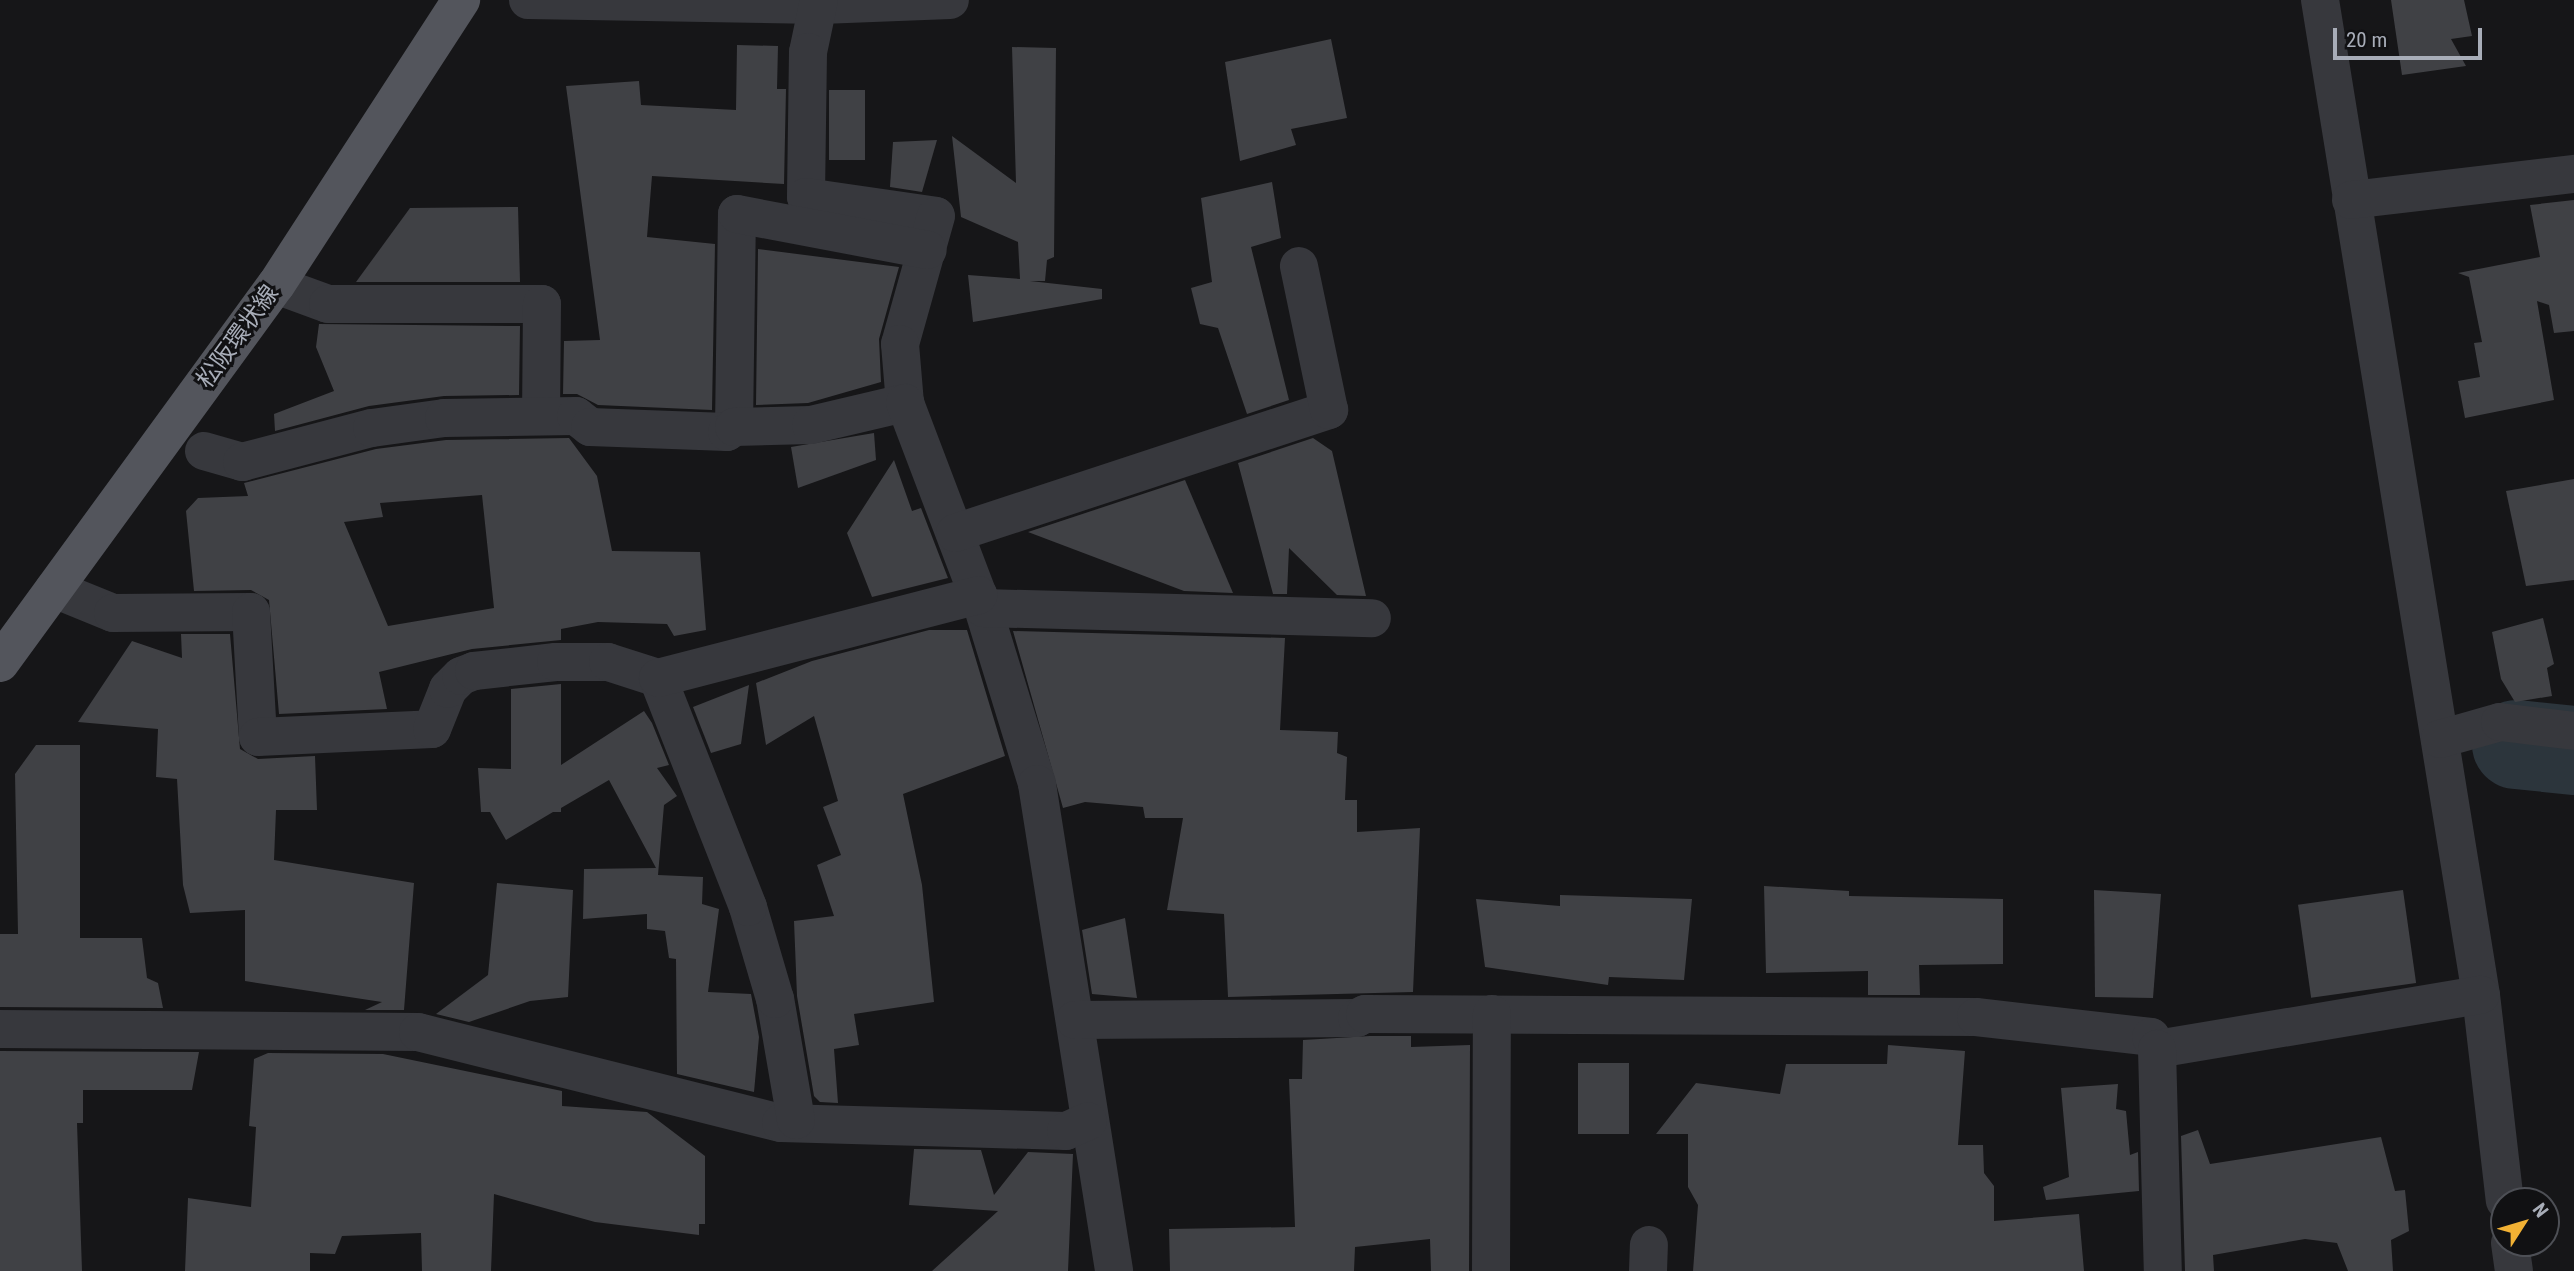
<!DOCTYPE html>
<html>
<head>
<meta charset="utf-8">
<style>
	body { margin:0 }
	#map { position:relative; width:2574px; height:1271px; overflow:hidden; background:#161618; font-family:"Roboto Condensed","Noto Sans JP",sans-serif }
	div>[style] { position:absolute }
	.river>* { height:89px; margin:-44.5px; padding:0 44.5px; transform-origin:44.5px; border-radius:44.5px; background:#2c353c }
	.building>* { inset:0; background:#404145; transform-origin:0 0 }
	.minor>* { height:38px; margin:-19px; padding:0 19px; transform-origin:19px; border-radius:19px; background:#37383d }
	.major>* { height:38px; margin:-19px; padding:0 19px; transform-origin:19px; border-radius:19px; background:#53555c }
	span { translate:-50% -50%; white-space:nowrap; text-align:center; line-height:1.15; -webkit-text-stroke:6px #111113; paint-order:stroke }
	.street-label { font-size:24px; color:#a8adb8 }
	.north { position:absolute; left:2490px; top:1187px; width:70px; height:70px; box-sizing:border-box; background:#111113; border:2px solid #4d4f55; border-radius:50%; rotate:53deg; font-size:19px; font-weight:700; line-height:28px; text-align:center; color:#a8adb8 }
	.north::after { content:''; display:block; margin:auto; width:24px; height:32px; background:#f2b134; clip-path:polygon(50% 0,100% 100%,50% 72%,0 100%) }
	.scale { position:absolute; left:2333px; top:28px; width:149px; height:32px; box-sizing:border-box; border:4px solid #a8adb8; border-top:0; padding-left:9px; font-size:21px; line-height:24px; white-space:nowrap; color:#a8adb8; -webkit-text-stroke:5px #111113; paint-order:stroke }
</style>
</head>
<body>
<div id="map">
	<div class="river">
		<div style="left:2516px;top:744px;width:58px;rotate:5.9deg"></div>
	</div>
	<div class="building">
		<div style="clip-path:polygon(2391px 0,2464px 0,2472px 36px,2451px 39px,2466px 66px,2402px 75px)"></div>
		<div style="clip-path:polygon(1331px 39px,1347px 118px,1291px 129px,1296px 145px,1240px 161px,1225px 62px)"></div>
		<div style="clip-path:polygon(737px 45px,778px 46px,777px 89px,786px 89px,784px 184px,652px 176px,647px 237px,715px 244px,712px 410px,598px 405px,577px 394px,563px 394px,564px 341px,600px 340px,566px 86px,639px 81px,641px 105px,736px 110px)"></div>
		<div style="clip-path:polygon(1012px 47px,1056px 48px,1054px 257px,1047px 260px,1045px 281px,1030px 281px,1102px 289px,1102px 299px,973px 322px,968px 275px,1020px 279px,1018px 242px,961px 217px,952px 136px,1016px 183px)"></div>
		<div style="left:829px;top:90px;width:36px;height:70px"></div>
		<div style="clip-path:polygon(937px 140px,922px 192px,890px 187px,893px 142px)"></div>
		<div style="clip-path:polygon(1272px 182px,1281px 238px,1251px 247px,1289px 400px,1247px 414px,1218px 328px,1200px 324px,1191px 288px,1212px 282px,1201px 198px)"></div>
		<div style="clip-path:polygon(2574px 200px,2574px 331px,2554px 333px,2549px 305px,2537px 301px,2554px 400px,2465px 418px,2458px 381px,2480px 377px,2474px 343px,2482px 342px,2469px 277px,2458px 273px,2540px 257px,2530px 205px)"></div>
		<div style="clip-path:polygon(518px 207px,520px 282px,356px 282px,410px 208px)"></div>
		<div style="clip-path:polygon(758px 249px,899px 267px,879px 339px,881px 382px,808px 403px,756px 405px)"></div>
		<div style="clip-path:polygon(319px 324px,520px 326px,519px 395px,444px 396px,369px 406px,275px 431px,274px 414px,334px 391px,316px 347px)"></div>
		<div style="clip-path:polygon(874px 433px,876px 460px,798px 488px,791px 447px)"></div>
		<div style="clip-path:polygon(evenodd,569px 438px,597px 476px,612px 551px,700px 552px,706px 630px,674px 636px,667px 624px,598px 622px,561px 629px,561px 640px,472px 649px,379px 672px,387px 709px,279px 714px,269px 600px,251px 590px,194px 591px,186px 511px,198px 498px,248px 496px,244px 483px,376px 449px,446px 440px,569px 438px,482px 495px,494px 608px,388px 626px,344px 522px,383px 517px,380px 503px,482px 495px)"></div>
		<div style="clip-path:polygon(1313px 438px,1332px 451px,1366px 596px,1337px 595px,1289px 548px,1287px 594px,1273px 594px,1238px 463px)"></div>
		<div style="clip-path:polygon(894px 460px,912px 511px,921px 508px,948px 578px,872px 597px,847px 533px)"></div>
		<div style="clip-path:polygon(2574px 479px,2574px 580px,2526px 586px,2506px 491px)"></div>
		<div style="clip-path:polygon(1185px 480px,1233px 593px,1184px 591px,1028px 532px)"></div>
		<div style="clip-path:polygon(2543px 618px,2554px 664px,2547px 668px,2552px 696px,2515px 702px,2501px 679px,2492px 632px)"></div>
		<div style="clip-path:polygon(929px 630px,967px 630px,1005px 756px,903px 794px,922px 885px,934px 1002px,854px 1014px,859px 1045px,834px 1049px,838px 1103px,820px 1102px,814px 1096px,797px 996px,794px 921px,834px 916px,817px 865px,841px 855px,823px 807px,838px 801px,814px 716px,766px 745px,756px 683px,812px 661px)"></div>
		<div style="clip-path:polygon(1013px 631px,1285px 638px,1280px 730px,1338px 732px,1337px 753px,1347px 757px,1345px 800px,1357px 800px,1357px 832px,1420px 828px,1413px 992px,1228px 997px,1224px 914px,1167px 910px,1183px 818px,1145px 818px,1143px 807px,1085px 802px,1063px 808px)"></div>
		<div style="clip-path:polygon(181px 634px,230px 634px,240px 749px,258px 759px,315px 756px,317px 810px,276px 810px,274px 860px,414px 883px,404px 1010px,365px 1010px,382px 1002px,245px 981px,245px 910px,190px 913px,183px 885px,177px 779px,156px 777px,158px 729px,78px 722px,132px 641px,182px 658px)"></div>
		<div style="clip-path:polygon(561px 684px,561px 765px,644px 711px,652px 723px,669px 765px,657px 768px,677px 796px,664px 805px,658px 875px,703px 877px,702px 904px,719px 909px,708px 992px,751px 994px,759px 1037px,754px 1092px,677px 1074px,676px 959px,669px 958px,665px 931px,647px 929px,647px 914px,583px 919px,584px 869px,656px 868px,609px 780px,561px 808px,561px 812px,553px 812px,506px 840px,490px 812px,481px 812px,478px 768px,511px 769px,511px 689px)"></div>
		<div style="clip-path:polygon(749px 685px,741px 744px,711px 753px,693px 707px)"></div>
		<div style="clip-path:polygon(36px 745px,80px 745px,80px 938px,142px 938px,147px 978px,158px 983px,163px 1008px,0 1007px,0 934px,18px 934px,15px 774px)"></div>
		<div style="clip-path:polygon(497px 883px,573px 890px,568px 997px,530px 1001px,469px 1022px,436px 1014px,488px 975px)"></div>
		<div style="clip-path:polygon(1764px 886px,1849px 891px,1849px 896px,2003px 899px,2003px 964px,1919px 965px,1920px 995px,1868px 995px,1868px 971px,1766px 973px)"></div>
		<div style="clip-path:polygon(2094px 890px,2161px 894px,2153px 998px,2095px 997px)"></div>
		<div style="left:2403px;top:890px;width:94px;height:106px;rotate:82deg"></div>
		<div style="clip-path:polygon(1560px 895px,1692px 899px,1684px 980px,1609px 977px,1608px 985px,1485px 967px,1476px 899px,1560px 906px)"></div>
		<div style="clip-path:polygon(1125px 918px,1137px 998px,1092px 994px,1082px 930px)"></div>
		<div style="clip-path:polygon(1370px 1036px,1411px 1036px,1411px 1047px,1470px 1045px,1469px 1271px,1431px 1271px,1430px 1239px,1355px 1247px,1354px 1271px,1170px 1271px,1169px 1229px,1295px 1227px,1289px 1079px,1302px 1079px,1303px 1040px)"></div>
		<div style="clip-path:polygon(1888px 1045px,1965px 1051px,1958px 1145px,1983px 1145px,1984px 1173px,1994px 1186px,1994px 1221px,2079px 1214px,2084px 1271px,1693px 1271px,1698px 1205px,1688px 1187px,1688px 1134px,1656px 1134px,1696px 1083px,1780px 1094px,1786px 1064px,1887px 1064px)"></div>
		<div style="clip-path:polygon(0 1051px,199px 1052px,192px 1090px,83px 1090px,83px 1123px,77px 1123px,82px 1271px,0 1271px)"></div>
		<div style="clip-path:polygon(268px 1053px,383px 1054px,562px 1091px,562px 1106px,647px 1112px,705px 1156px,705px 1224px,699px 1224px,699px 1235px,595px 1222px,494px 1194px,491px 1271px,422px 1271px,421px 1233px,342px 1236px,335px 1254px,310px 1253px,310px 1271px,185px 1271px,188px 1198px,251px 1207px,256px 1127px,249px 1126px,254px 1059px)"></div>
		<div style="left:1578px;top:1063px;width:51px;height:71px"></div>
		<div style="clip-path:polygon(2118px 1084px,2116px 1109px,2126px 1111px,2130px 1155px,2138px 1152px,2139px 1191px,2046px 1200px,2043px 1187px,2069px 1177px,2061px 1088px)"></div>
		<div style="clip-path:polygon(2198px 1130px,2210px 1164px,2381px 1137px,2395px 1191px,2405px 1190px,2409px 1231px,2391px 1240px,2393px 1271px,2348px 1271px,2337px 1243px,2305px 1239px,2213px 1255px,2214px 1271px,2185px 1271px,2181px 1136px)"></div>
		<div style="clip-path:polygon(914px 1149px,981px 1150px,994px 1195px,1028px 1152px,1073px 1154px,1068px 1271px,932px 1271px,998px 1211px,909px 1205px)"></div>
	</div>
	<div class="minor">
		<div style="left:528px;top:0;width:293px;rotate:1deg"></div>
		<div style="left:821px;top:5px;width:129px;rotate:-2.2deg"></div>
		<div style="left:819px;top:0;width:53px;rotate:101.9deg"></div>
		<div style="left:808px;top:52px;width:145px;rotate:90.8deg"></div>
		<div style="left:806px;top:197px;width:131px;rotate:8.3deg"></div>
		<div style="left:936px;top:216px;width:133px;rotate:105.7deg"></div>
		<div style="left:900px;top:344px;width:59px;rotate:85.2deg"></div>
		<div style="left:2320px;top:0;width:1008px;rotate:80.81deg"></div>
		<div style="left:2481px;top:995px;width:207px;rotate:83.4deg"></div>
		<div style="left:2351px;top:200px;width:225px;rotate:-6.7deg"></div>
		<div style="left:276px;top:285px;width:55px;rotate:20.1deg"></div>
		<div style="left:328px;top:304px;width:214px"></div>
		<div style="left:542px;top:304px;width:110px;rotate:90.5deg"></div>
		<div style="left:734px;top:427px;width:213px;rotate:-89.2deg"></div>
		<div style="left:737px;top:214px;width:194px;rotate:10.7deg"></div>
		<div style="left:204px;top:451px;width:40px;rotate:16deg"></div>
		<div style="left:242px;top:462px;width:134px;rotate:-14.7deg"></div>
		<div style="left:372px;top:428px;width:73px;rotate:-7.9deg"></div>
		<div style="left:444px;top:418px;width:132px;rotate:-0.9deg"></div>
		<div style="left:576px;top:416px;width:18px;rotate:38deg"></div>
		<div style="left:590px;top:427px;width:137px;rotate:2.1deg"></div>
		<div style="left:727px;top:432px;width:9px;rotate:-36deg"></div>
		<div style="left:734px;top:427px;width:77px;rotate:-1.5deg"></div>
		<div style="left:811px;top:425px;width:97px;rotate:-13.2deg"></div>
		<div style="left:905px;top:403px;width:219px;rotate:69.2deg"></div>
		<div style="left:983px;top:608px;width:184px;rotate:72.9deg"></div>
		<div style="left:1037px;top:784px;width:493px;rotate:81deg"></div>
		<div style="left:955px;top:533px;width:394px;rotate:-18.2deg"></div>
		<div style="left:1329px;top:410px;width:147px;rotate:-101.8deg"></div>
		<div style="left:54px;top:589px;width:64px;rotate:22.1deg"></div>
		<div style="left:113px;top:613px;width:138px;rotate:-0.4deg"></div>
		<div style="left:251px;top:612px;width:125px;rotate:86.8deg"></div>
		<div style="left:258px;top:737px;width:174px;rotate:-2.6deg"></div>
		<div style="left:432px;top:729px;width:43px;rotate:-68.2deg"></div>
		<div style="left:448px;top:689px;width:18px;rotate:-45deg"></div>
		<div style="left:461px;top:676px;width:14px;rotate:-21deg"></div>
		<div style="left:474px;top:671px;width:82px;rotate:-6.3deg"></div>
		<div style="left:556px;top:662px;width:52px"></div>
		<div style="left:608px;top:662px;width:52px;rotate:17.7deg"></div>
		<div style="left:983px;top:608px;width:389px;rotate:1.5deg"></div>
		<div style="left:2440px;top:739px;width:62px;rotate:-15.8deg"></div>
		<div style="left:2500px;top:722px;width:75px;rotate:6.9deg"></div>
		<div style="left:1075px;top:1020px;width:282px;rotate:-0.4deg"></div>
		<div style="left:1357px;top:1018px;width:9px;rotate:-27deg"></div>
		<div style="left:1365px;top:1014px;width:611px;rotate:0.28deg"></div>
		<div style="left:1976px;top:1017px;width:176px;rotate:6.5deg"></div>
		<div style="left:2151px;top:1037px;width:13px;rotate:63deg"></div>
		<div style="left:2157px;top:1049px;width:328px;rotate:-9.5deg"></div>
		<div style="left:0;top:1029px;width:418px;rotate:0.4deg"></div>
		<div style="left:418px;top:1032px;width:374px;rotate:14.1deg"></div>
		<div style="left:781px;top:1123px;width:285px;rotate:1.6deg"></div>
		<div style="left:1066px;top:1131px;width:24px;rotate:-24deg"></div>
		<div style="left:2157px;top:1049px;width:222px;rotate:88.5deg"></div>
		<div style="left:796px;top:1120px;width:123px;rotate:-99.8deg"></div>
		<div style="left:775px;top:999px;width:96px;rotate:-106.4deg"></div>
		<div style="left:748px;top:907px;width:246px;rotate:-111.5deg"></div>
		<div style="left:658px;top:678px;width:331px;rotate:-14.5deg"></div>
		<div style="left:2510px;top:1243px;width:28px;rotate:82deg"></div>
		<div style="left:1491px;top:1271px;width:257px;rotate:-89.8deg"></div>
		<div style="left:1648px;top:1271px;width:26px;rotate:-88deg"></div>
	</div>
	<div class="major">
		<div style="left:0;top:663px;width:468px;rotate:-53.9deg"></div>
		<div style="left:276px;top:285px;width:340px;rotate:-57deg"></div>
	</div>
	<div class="street-label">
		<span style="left:238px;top:337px;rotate:-54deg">松阪環状線</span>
	</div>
	<div class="north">N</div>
	<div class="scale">20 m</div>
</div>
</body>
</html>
